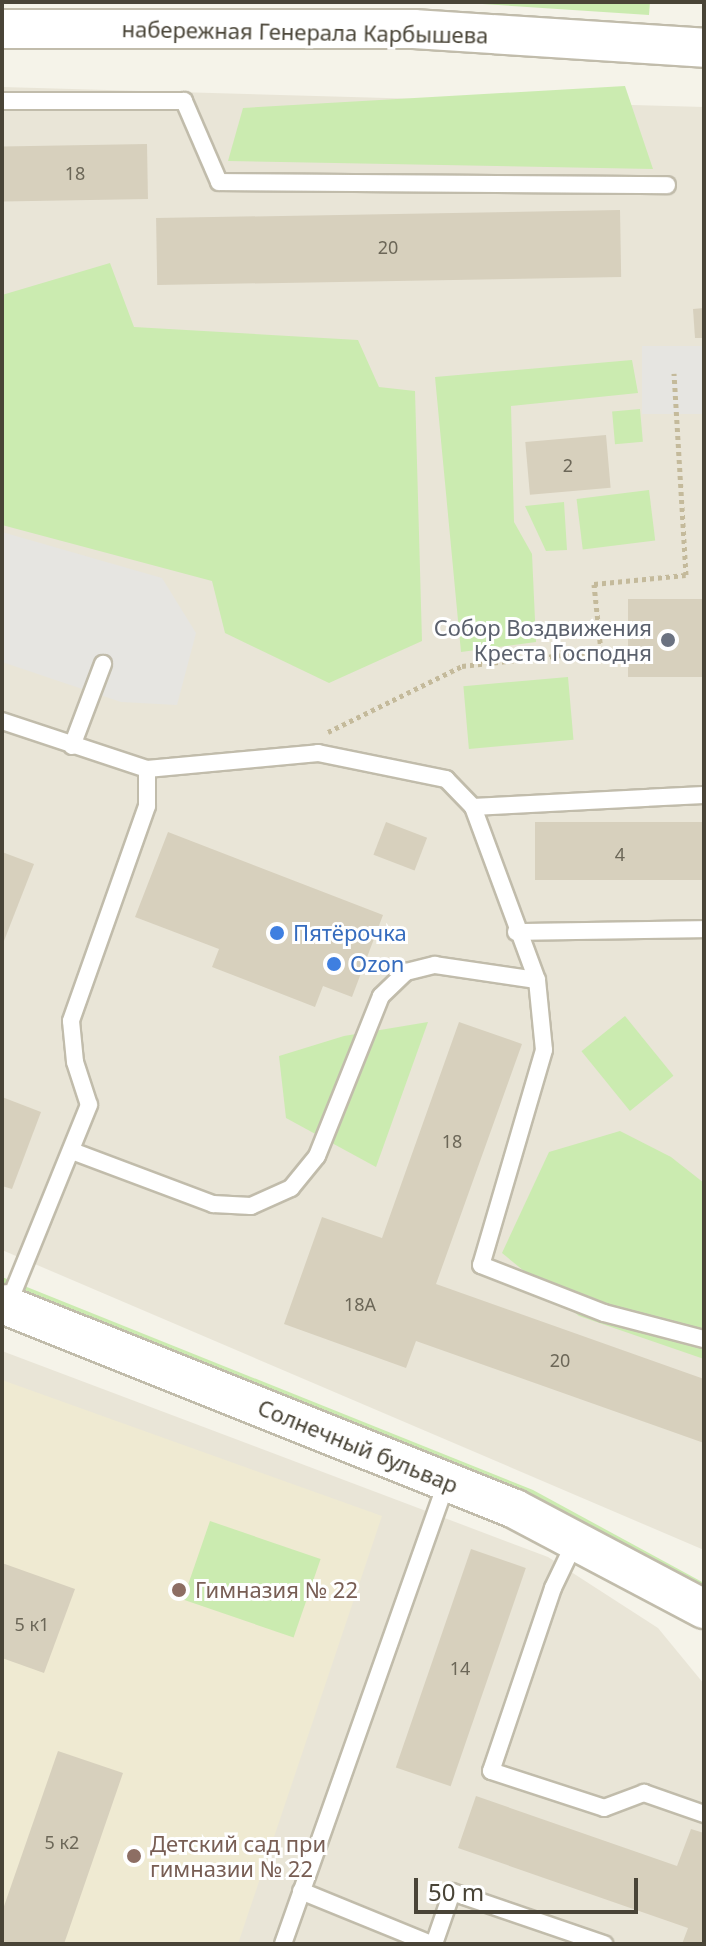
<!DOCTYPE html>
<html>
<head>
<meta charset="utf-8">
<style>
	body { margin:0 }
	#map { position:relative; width:706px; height:1946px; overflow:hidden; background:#f5f3e9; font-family:"Noto Sans",sans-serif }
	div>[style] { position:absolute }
	.residential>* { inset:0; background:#e9e5d7 }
	.education>* { inset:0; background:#efead2 }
	.green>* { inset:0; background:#cbebb0; transform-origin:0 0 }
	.parking>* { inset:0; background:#e6e5e1; transform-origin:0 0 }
	.building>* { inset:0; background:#d7d0bd; transform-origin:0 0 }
	.path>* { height:5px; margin-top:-2.5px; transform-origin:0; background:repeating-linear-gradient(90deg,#c4ba9b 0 4px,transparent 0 8px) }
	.roads { filter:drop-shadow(2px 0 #c1bcab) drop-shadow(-2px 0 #c1bcab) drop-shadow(0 2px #c1bcab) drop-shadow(0 -2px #c1bcab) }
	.service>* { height:16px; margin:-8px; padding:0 8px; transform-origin:8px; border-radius:8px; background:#fff }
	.tertiary>* { height:38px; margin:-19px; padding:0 19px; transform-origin:19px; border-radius:19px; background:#fff }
	.dots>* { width:22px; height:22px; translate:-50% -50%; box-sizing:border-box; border:4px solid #fff; border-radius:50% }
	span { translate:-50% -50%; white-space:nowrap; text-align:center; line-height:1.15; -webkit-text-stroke:6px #fff; paint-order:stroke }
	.number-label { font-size:18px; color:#6c6758 }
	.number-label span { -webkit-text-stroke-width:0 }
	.street-label { font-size:22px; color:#494437 }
	.worship-label { font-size:22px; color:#5b616d }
	.right { translate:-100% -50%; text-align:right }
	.shop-label { font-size:22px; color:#366cbe }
	.left { translate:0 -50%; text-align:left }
	.education-label { font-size:22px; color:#785e54 }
	.frame { position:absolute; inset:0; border:4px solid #494437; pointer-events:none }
	.scale { position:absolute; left:414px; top:1878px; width:224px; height:36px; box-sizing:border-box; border:4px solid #494437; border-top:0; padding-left:10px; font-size:24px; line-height:28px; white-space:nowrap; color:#494437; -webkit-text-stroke:6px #fff; paint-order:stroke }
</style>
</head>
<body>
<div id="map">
	<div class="residential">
		<div style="clip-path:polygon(2px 87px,704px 107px,704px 1550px,2px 1250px)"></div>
		<div style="clip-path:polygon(2px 1351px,548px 1557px,658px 1628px,704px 1684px,704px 1944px,2px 1944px)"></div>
	</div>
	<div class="education">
		<div style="clip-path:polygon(2px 1380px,382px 1516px,238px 1944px,2px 1944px)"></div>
	</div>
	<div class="green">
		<div style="clip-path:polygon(451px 2px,650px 2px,649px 15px)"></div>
		<div style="clip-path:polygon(625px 86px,653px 169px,228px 161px,243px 108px)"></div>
		<div style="clip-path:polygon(110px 263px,134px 327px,358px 340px,379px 387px,415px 391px,422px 641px,329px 683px,225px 633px,212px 581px,2px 525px,2px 295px)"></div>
		<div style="clip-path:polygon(632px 360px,638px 393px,511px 406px,514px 522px,532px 554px,536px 642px,461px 652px,435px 377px)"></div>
		<div style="left:640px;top:409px;width:33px;height:28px;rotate:85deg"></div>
		<div style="left:649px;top:490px;width:51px;height:73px;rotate:83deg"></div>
		<div style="clip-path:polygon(564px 502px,567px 550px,546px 551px,525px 506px)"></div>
		<div style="left:568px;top:677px;width:63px;height:105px;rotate:85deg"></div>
		<div style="left:625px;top:1016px;width:77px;height:56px;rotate:51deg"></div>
		<div style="clip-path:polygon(428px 1022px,376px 1167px,286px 1118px,279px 1056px,344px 1036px)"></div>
		<div style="clip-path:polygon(620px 1131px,671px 1157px,704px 1183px,704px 1359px,579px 1316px,502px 1253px,549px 1152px)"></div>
		<div style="clip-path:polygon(2px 1277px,533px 1490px,704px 1583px,704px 1593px,2px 1286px)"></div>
		<div style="left:210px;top:1521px;width:117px;height:83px;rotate:19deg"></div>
	</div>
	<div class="parking">
		<div style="left:704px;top:346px;width:68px;height:62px;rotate:90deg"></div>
		<div style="clip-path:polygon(2px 532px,162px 578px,196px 633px,177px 705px,121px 702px,2px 662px)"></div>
	</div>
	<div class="building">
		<div style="left:147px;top:144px;width:55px;height:145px;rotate:89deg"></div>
		<div style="left:620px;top:210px;width:67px;height:464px;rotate:89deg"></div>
		<div style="clip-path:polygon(704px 308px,704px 338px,695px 338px,693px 309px)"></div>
		<div style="left:606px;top:435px;width:53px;height:81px;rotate:85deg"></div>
		<div style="left:704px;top:599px;width:78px;height:76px;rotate:90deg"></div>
		<div style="left:386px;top:822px;width:44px;height:35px;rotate:21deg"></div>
		<div style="left:704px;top:822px;width:58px;height:169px;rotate:90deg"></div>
		<div style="clip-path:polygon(168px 832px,383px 915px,352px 997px,323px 986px,315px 1007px,212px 967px,219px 949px,135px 917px)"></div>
		<div style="clip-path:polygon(2px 852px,34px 864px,2px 946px)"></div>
		<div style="clip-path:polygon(459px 1022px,522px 1044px,436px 1284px,704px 1379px,704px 1443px,416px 1341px,406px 1368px,284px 1324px,322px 1217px,382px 1238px)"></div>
		<div style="clip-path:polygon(2px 1097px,41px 1112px,12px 1189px,2px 1186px)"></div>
		<div style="left:471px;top:1549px;width:58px;height:231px;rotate:19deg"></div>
		<div style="clip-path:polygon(2px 1563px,75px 1589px,44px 1673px,2px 1658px)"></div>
		<div style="clip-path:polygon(58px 1751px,123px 1773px,64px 1944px,2px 1944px,2px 1912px)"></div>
		<div style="clip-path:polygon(476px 1796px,677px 1866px,691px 1829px,704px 1833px,704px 1944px,682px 1944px,688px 1928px,458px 1848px)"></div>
	</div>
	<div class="path">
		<div style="left:328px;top:732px;width:149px;rotate:-26.2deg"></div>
		<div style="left:462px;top:666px;width:140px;rotate:-6.2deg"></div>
		<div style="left:601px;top:651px;width:67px;rotate:-96deg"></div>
		<div style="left:594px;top:584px;width:92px;rotate:-5.6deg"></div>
		<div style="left:686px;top:575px;width:202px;rotate:-93.4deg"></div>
	</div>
	<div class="roads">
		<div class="service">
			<div style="left:2px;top:101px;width:182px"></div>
			<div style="left:184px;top:101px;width:88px;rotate:66.6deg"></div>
			<div style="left:219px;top:182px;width:448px;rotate:0.4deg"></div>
			<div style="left:2px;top:721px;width:153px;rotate:18.3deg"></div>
			<div style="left:147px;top:769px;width:37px;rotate:90deg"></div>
			<div style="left:147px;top:806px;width:228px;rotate:109.5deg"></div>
			<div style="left:71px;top:1021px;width:41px;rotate:84.4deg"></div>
			<div style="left:75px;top:1062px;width:45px;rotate:72deg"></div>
			<div style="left:89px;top:1105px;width:218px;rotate:112.1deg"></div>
			<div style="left:72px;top:746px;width:88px;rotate:-69.3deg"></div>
			<div style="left:147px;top:769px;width:172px;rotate:-5.3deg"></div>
			<div style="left:318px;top:753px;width:131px;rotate:11.5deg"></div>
			<div style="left:446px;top:779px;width:39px;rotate:46deg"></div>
			<div style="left:473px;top:807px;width:231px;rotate:-3deg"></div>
			<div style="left:473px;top:807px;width:184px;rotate:69.7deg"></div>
			<div style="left:537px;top:980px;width:70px;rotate:84.3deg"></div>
			<div style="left:544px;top:1050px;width:224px;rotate:106.3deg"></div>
			<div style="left:481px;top:1265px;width:132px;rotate:21.3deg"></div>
			<div style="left:604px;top:1313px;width:103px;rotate:14.6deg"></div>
			<div style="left:516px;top:932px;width:188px;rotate:-0.9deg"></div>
			<div style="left:72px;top:1151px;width:151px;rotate:20.6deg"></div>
			<div style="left:213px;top:1204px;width:38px;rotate:3deg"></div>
			<div style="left:251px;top:1206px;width:44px;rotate:-24.2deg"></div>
			<div style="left:291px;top:1188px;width:41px;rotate:-50.9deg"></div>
			<div style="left:317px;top:1156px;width:172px;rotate:-68.2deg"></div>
			<div style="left:381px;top:996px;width:35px;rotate:-44deg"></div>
			<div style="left:406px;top:972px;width:30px;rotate:-14deg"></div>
			<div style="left:435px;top:965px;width:103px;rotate:8.4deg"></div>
			<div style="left:575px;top:1542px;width:51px;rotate:115.6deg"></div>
			<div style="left:553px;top:1588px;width:193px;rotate:108.7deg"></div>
			<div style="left:491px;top:1771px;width:119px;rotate:18.1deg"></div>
			<div style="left:604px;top:1808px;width:43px;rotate:-20.6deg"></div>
			<div style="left:644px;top:1793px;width:64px;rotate:19.3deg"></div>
			<div style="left:301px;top:1891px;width:140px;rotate:22.2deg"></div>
			<div style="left:283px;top:1944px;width:490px;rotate:-70.5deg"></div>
			<div style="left:434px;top:1944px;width:55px;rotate:-70.9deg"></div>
			<div style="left:452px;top:1892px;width:161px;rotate:18.9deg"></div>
		</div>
		<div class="tertiary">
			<div style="left:2px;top:29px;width:412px"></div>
			<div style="left:414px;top:29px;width:291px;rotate:3.7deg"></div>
			<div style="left:2px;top:1304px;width:552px;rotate:21.78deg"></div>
			<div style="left:515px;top:1509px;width:214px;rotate:27.9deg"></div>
		</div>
	</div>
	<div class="dots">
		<div style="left:668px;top:640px;background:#6b7280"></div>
		<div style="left:277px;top:933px;background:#3f7fe0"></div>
		<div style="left:334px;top:964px;background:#3f7fe0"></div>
		<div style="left:179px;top:1590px;background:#8d6e63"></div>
		<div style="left:134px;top:1856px;background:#8d6e63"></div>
	</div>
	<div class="number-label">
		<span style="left:75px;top:173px">18</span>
		<span style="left:388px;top:247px">20</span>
		<span style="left:568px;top:465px">2</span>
		<span style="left:620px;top:854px">4</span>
		<span style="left:452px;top:1141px">18</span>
		<span style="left:360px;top:1304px">18А</span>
		<span style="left:560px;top:1360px">20</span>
		<span style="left:32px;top:1624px">5 к1</span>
		<span style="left:460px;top:1668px">14</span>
		<span style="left:62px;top:1842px">5 к2</span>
	</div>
	<div class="street-label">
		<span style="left:305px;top:32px;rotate:1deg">набережная Генерала Карбышева</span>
		<span style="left:358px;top:1446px;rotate:22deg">Солнечный бульвар</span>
	</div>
	<div class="worship-label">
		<span class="right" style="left:652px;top:640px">Собор Воздвижения<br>Креста Господня</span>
	</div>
	<div class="shop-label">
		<span class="left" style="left:293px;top:933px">Пятёрочка</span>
		<span class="left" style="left:350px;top:964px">Ozon</span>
	</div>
	<div class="education-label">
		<span class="left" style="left:195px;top:1590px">Гимназия № 22</span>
		<span class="left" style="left:150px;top:1856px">Детский сад при<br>гимназии № 22</span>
	</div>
	<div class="frame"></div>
	<div class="scale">50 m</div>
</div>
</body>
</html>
